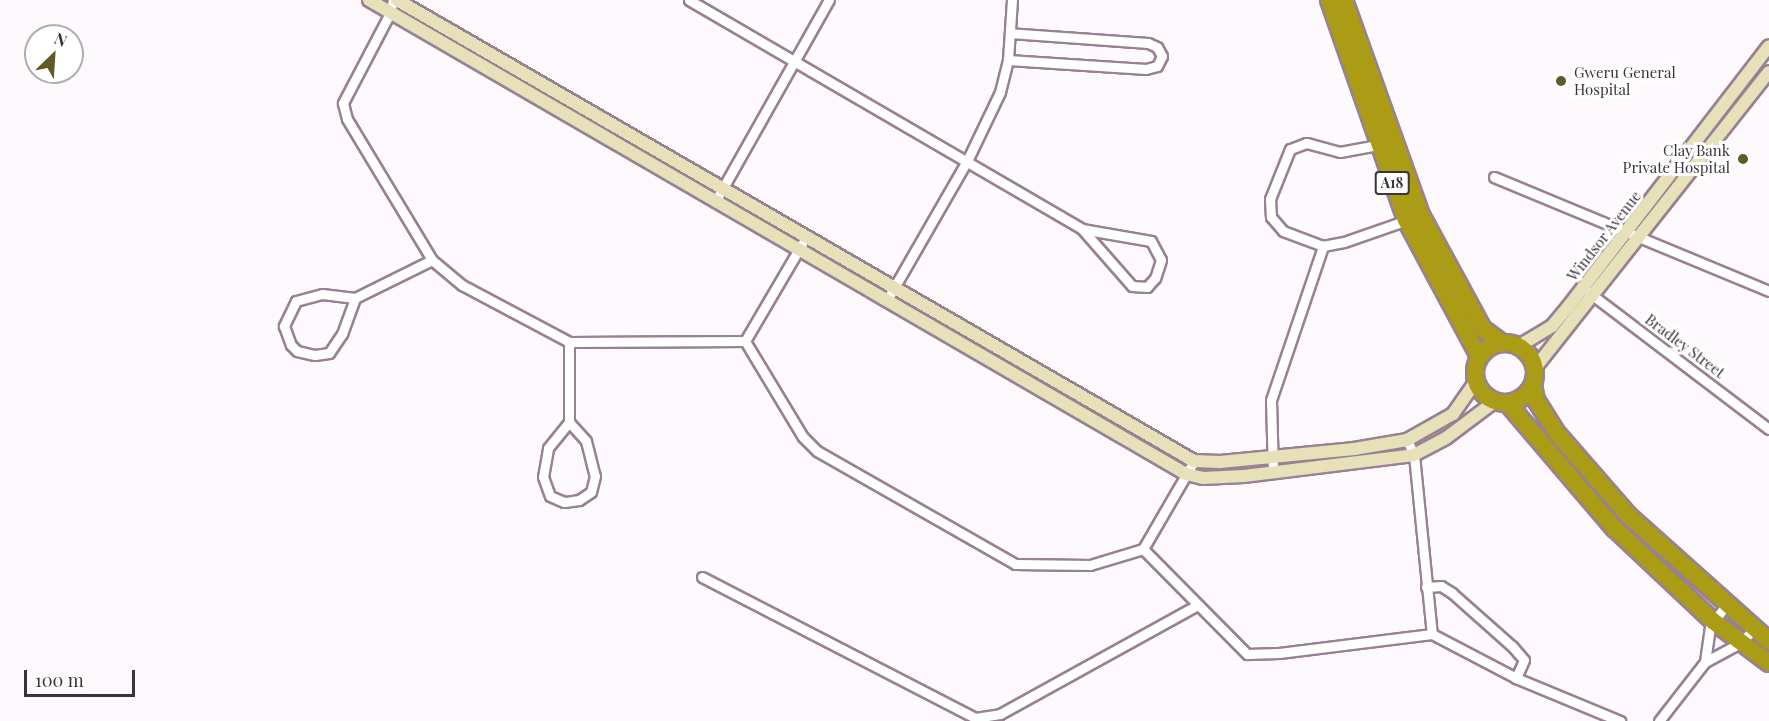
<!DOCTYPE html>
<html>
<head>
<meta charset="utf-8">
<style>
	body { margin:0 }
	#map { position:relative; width:1769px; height:721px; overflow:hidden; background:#fef9fd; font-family:"Playfair Display",serif }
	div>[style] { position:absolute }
	.roads { filter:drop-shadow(2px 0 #998194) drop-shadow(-2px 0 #998194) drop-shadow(0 2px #998194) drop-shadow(0 -2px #998194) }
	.street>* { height:9px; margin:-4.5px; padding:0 4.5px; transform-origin:4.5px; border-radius:4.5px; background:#fff }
	.secondary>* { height:12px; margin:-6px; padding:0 6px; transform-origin:6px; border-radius:6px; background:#e6e1b9 }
	.highway>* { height:16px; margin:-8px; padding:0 8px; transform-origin:8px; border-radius:8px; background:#ab9c15 }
	.highway>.ring { margin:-8px; padding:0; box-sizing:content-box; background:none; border:16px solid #ab9c15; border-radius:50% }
	.dots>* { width:16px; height:16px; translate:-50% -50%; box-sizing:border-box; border:3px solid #fff; border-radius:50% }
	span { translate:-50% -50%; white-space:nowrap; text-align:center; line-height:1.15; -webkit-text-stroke:6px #fff; paint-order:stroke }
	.shield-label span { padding:2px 4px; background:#fff; border:2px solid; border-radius:4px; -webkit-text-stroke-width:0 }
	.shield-label { font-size:14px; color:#3c323a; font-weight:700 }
	.poi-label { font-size:15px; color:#3c323a }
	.left { translate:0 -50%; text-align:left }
	.right { translate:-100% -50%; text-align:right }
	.street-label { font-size:15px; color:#3c323a }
	.north { position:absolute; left:24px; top:24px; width:60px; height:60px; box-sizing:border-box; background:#fff; border:2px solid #b1adb0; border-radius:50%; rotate:25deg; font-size:16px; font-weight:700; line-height:24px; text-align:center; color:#3c323a }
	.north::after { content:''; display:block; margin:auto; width:21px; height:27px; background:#605a26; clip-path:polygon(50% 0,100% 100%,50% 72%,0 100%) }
	.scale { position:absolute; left:24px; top:670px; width:111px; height:27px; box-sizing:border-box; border:3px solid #3c323a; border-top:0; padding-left:8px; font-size:18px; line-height:21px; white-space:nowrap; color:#3c323a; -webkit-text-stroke:4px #fff; paint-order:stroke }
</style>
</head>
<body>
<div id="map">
	<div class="roads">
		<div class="street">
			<div style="left:393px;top:0;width:13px;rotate:103deg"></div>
			<div style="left:390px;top:13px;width:102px;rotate:117.6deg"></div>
			<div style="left:343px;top:103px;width:16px;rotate:76deg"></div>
			<div style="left:347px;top:119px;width:165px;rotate:58.9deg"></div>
			<div style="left:432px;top:260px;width:39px;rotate:40deg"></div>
			<div style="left:462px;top:285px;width:121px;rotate:28deg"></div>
			<div style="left:569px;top:342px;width:176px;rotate:-0.3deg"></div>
			<div style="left:745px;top:341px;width:113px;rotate:-59.6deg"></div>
			<div style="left:689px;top:0;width:455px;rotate:30.2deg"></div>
			<div style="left:1082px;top:229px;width:70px;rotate:9.9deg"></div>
			<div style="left:1151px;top:241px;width:21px;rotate:62deg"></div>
			<div style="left:1161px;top:260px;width:19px;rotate:108deg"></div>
			<div style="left:1155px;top:278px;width:12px;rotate:132deg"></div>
			<div style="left:1147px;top:287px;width:15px;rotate:-176deg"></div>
			<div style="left:1132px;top:286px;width:76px;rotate:-131.3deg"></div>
			<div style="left:1008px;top:60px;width:138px;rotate:3.7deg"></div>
			<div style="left:1146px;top:69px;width:11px;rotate:-15deg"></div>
			<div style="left:1157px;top:66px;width:11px;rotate:-63deg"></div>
			<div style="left:1162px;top:56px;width:10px;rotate:-119deg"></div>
			<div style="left:1157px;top:47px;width:10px;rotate:-156deg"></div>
			<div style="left:1148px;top:43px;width:138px;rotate:-175.9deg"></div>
			<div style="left:1383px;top:144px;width:44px;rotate:169.5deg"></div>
			<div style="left:1340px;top:152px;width:35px;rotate:-165deg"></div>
			<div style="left:1306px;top:143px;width:17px;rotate:159deg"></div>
			<div style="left:1290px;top:149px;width:54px;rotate:111.8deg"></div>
			<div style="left:1270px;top:199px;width:18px;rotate:87deg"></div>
			<div style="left:1271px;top:217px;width:18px;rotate:49deg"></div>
			<div style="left:1283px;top:231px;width:43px;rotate:20.6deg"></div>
			<div style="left:1323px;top:246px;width:21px;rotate:-11deg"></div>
			<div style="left:1344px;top:242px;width:70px;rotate:-19.2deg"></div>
			<div style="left:1494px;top:177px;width:298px;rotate:22.5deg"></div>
			<div style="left:715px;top:202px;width:232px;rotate:-60.6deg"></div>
			<div style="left:1583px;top:288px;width:233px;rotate:37.2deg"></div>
			<div style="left:355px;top:298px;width:33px;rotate:-173deg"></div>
			<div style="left:322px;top:294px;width:27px;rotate:165deg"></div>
			<div style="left:296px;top:301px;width:28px;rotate:116deg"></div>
			<div style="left:284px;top:326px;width:20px;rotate:70deg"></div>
			<div style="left:291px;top:345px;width:8px;rotate:45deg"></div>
			<div style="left:297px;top:351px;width:18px;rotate:13deg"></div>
			<div style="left:315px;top:355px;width:14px;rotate:-8deg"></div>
			<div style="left:329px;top:353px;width:23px;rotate:-56deg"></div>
			<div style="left:342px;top:334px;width:38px;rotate:-70deg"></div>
			<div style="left:355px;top:298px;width:86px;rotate:-26.3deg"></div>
			<div style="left:887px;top:300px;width:160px;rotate:-60.1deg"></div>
			<div style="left:967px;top:161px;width:76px;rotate:-64.4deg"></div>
			<div style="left:1000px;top:92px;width:33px;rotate:-76deg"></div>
			<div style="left:1008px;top:60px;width:60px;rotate:-86.2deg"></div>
			<div style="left:745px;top:341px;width:112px;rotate:58.9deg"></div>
			<div style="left:803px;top:437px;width:20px;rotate:45deg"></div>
			<div style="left:817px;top:451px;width:228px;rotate:29.7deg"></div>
			<div style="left:1015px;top:564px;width:75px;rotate:0.8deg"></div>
			<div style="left:1090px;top:565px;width:55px;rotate:-16.8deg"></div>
			<div style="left:1143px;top:549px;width:102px;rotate:-59.9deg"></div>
			<div style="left:569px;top:342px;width:80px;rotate:90deg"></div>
			<div style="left:569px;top:422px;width:25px;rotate:48deg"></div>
			<div style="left:586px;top:441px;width:36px;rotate:76deg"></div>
			<div style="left:595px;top:476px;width:16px;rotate:104deg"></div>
			<div style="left:591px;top:492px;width:14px;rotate:146deg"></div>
			<div style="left:579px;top:500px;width:15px;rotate:172deg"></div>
			<div style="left:564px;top:502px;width:15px;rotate:-157deg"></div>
			<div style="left:550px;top:496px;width:20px;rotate:-110deg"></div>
			<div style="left:543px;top:477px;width:29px;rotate:-80deg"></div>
			<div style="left:548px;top:448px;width:33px;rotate:-51deg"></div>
			<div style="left:1407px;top:440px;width:17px;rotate:65deg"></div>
			<div style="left:1414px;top:455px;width:180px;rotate:84.3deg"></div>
			<div style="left:1273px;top:472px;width:72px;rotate:-91.6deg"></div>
			<div style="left:1271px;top:400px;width:163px;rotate:-71.3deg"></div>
			<div style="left:1143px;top:549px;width:148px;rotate:45.3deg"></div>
			<div style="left:1247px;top:654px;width:32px;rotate:-2deg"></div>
			<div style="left:1279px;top:653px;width:154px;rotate:-7.1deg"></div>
			<div style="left:1432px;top:634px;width:95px;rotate:27.6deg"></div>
			<div style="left:1516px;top:678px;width:113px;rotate:22.5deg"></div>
			<div style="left:702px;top:577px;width:307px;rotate:27.3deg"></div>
			<div style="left:975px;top:718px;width:25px;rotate:-9deg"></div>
			<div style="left:1000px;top:714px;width:224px;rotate:-28.9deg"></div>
			<div style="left:1426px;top:587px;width:15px;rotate:-4deg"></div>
			<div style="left:1441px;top:586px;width:13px;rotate:32deg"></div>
			<div style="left:1452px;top:593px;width:80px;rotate:41.5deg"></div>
			<div style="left:1512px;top:646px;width:18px;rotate:49deg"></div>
			<div style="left:1524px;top:660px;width:20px;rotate:114deg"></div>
			<div style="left:1705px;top:662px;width:35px;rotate:-82deg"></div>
			<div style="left:1710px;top:627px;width:27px;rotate:-54deg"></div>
			<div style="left:1659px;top:721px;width:75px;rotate:-52.1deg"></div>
			<div style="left:1705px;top:662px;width:42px;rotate:-28.4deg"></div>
			<div style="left:1742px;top:642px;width:18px;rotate:-49deg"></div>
		</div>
		<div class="secondary">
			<div style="left:369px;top:0;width:945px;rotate:30.12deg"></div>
			<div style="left:1186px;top:474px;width:17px;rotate:13deg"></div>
			<div style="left:1203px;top:478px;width:41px;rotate:-2.8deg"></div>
			<div style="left:1244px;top:476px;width:171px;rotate:-7deg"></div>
			<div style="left:1414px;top:455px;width:36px;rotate:-28deg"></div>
			<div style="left:1446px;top:438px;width:60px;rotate:-36.9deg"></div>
			<div style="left:397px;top:0;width:921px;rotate:30.05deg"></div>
			<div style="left:1194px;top:461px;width:26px;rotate:2deg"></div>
			<div style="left:1220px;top:462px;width:135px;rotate:-5.5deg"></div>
			<div style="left:1354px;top:449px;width:54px;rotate:-9.6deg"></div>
			<div style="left:1407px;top:440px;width:53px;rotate:-29.5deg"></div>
			<div style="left:1453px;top:414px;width:39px;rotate:-55deg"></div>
			<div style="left:1519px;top:346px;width:39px;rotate:-31deg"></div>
			<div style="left:1552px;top:326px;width:25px;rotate:-50deg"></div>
			<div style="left:1568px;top:307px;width:329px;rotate:-52.4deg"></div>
			<div style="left:1535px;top:368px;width:377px;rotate:-51.7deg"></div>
		</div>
		<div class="highway">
			<div style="left:1329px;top:0;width:233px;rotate:70.7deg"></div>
			<div style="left:1406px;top:220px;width:154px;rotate:61.8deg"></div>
			<div style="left:1344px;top:0;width:228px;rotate:70.3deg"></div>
			<div style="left:1421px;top:215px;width:130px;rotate:61.5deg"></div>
			<div style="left:1483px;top:329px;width:24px;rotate:36deg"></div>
			<div class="ring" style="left:1475px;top:343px;width:44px;height:44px"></div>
			<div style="left:1533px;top:385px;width:15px;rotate:79deg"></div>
			<div style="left:1536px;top:400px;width:36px;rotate:58deg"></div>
			<div style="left:1555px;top:431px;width:111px;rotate:49deg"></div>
			<div style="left:1628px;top:515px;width:189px;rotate:41.8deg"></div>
			<div style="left:1508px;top:404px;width:163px;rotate:49.5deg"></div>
			<div style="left:1614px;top:528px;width:136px;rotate:43.2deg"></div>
			<div style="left:1713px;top:621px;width:70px;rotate:36.9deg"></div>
		</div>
	</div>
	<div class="dots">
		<div style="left:1561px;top:81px;background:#605a26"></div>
		<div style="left:1743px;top:159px;background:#605a26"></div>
	</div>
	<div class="shield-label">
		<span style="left:1392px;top:183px">A18</span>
	</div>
	<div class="poi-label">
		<span class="left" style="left:1574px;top:81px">Gweru General<br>Hospital</span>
		<span class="right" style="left:1730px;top:159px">Clay Bank<br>Private Hospital</span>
	</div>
	<div class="street-label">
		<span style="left:1604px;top:236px;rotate:-52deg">Windsor Avenue</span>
		<span style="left:1685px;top:346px;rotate:37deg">Bradley Street</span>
	</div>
	<div class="north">N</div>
	<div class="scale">100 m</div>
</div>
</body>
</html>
